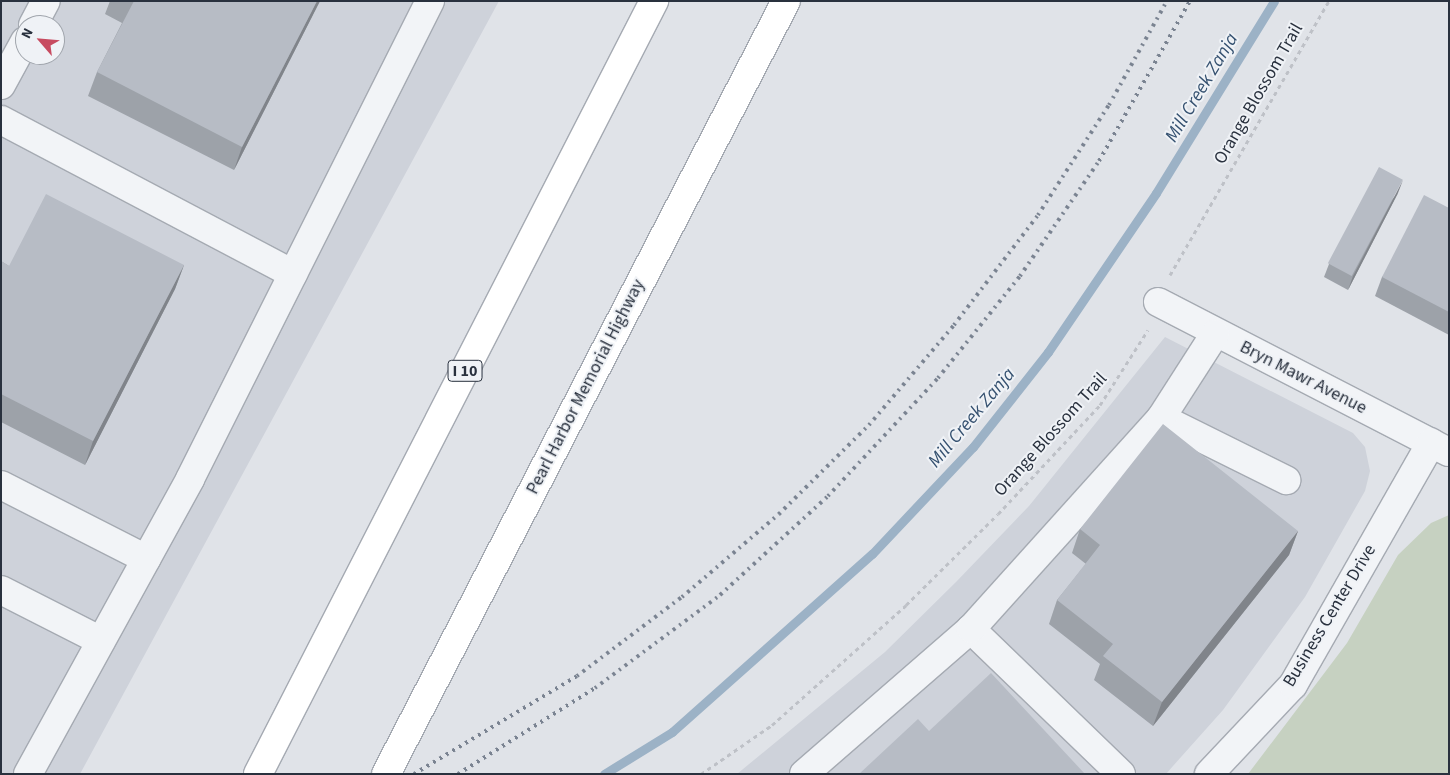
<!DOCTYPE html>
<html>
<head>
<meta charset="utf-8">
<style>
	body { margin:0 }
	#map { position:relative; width:1450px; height:775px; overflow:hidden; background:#e0e3e8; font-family:"Source Sans 3",sans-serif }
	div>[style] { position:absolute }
	.built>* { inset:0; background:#ced2da }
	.green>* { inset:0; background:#c6d1c1 }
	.stream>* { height:9px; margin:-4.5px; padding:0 4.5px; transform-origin:4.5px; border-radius:4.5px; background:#9cb2c6 }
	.path>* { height:3px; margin-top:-1.5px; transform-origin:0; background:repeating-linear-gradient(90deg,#bec1c7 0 4px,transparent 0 8px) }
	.roads { filter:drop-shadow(1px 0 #a5aab2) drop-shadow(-1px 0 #a5aab2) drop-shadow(0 1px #a5aab2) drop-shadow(0 -1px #a5aab2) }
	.minor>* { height:28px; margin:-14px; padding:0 14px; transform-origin:14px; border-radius:14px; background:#f2f4f7 }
	.highway>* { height:28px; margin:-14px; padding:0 14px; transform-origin:14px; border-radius:14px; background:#fff }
	.rail>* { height:4px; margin-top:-2px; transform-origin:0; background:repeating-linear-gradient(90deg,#7a8391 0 2.5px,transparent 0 7.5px) }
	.wall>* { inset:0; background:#9da2a9 }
	.shaded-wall>* { inset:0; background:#80848a }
	.building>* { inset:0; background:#b7bcc5; transform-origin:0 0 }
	span { translate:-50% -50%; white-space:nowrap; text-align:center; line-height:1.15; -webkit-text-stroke:4px #eff2f6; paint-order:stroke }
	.shield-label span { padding:1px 4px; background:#eff2f6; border:1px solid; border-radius:4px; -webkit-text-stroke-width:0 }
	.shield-label { font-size:16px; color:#29313e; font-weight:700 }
	.street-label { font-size:18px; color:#29313e }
	.water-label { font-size:19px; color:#355170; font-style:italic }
	.frame { position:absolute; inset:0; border:2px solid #29313e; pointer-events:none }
	.north { position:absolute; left:15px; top:15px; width:50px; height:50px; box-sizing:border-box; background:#eff2f6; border:1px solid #a0a5ac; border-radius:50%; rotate:297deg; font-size:14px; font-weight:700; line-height:20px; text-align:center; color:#29313e }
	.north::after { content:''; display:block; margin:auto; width:18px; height:22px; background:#c74b60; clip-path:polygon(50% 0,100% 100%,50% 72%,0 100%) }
</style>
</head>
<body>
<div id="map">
	<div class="built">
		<div style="clip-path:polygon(evenodd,1px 1px,499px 1px,80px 774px,1px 774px,1px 1px,25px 25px,55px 25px,55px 55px,25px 55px,25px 25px)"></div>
		<div style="clip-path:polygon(1165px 337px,1353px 433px,1365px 447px,1370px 471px,1365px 491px,1305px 597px,1223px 710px,1173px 766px,1166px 774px,737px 774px,885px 652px,956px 582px,1029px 506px)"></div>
	</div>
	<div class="green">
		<div style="clip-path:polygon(1449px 515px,1449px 774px,1248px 774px,1347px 643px,1398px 555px,1431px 523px)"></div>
	</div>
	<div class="stream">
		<div style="left:604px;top:774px;width:80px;rotate:-31.7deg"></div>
		<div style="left:672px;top:732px;width:268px;rotate:-41.7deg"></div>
		<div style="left:872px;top:554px;width:147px;rotate:-46.7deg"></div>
		<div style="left:973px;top:447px;width:121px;rotate:-51.7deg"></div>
		<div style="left:1048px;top:352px;width:192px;rotate:-55.8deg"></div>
		<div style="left:1156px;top:193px;width:225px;rotate:-58.4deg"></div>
	</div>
	<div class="path">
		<div style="left:1170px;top:275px;width:317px;rotate:-59.9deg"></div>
		<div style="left:701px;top:774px;width:86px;rotate:-34.6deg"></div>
		<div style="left:772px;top:725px;width:180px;rotate:-41.8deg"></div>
		<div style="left:906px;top:605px;width:129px;rotate:-44.7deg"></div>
		<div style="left:998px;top:514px;width:149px;rotate:-46.9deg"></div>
		<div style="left:1100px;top:405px;width:89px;rotate:-57.4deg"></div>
	</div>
	<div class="roads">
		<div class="minor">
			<div style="left:33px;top:25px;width:27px;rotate:-62deg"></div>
			<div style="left:1px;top:85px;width:50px;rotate:-61.4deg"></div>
			<div style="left:1px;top:120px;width:330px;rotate:27.8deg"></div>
			<div style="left:1158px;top:302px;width:327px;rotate:27.3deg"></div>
			<div style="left:1161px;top:418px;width:140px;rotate:26.4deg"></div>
			<div style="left:1px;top:485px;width:163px;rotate:27deg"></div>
			<div style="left:1px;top:590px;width:112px;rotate:27deg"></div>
			<div style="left:28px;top:774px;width:337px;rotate:-61.2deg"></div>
			<div style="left:190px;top:479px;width:535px;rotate:-63.34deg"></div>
			<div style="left:804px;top:774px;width:221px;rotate:-41deg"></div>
			<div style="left:1121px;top:774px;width:209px;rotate:-136deg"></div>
			<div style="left:971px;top:629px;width:284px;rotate:-48deg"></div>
			<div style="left:1161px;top:418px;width:100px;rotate:-57.3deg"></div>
			<div style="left:1209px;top:774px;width:122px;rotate:-46.7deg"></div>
			<div style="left:1293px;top:685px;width:279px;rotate:-60.3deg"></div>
		</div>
		<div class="highway">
			<div style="left:258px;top:774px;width:869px;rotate:-62.87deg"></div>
			<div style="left:386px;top:774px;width:870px;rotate:-62.64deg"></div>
		</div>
	</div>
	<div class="rail">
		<div style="left:414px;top:774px;width:190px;rotate:-31deg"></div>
		<div style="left:577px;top:676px;width:131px;rotate:-37deg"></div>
		<div style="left:682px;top:597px;width:128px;rotate:-40.6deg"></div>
		<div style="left:779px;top:514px;width:127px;rotate:-44.7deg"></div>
		<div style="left:869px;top:425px;width:131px;rotate:-49.6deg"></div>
		<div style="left:954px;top:325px;width:138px;rotate:-52.6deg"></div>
		<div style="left:1038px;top:215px;width:131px;rotate:-57.2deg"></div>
		<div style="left:1109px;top:105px;width:119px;rotate:-60.9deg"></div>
		<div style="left:458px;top:774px;width:162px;rotate:-32.1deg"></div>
		<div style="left:595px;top:688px;width:156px;rotate:-36.6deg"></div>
		<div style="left:720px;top:595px;width:147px;rotate:-42.5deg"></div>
		<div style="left:828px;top:496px;width:161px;rotate:-47deg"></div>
		<div style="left:938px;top:378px;width:131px;rotate:-51.2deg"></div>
		<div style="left:1020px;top:276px;width:140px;rotate:-55.5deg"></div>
		<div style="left:1099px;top:161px;width:184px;rotate:-60.4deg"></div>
	</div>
	<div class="wall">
		<div style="clip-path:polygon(110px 1px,320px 1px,234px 170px,88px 96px,97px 72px,122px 23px,105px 14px)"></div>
		<div style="clip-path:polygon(1398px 193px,1348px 290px,1324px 277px,1329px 264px)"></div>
		<div style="clip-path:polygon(1449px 208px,1449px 335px,1375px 296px,1382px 277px)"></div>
		<div style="clip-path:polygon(1px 261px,9px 266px,184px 265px,175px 289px,85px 465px,1px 422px)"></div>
		<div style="clip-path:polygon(1080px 529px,1298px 531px,1289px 555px,1153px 726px,1094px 680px,1100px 664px,1049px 624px,1057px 600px,1086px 564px,1072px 553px)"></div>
	</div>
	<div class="shaded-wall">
		<div style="clip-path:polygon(317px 1px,320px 1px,234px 170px,242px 147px)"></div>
		<div style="clip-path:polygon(1403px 180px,1398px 193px,1348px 290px,1353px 276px)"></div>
		<div style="clip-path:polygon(184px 265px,175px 289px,85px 465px,93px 441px)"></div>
		<div style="clip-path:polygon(1298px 531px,1289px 555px,1153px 726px,1162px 702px)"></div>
	</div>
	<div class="building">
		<div style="clip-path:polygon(134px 1px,317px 1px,242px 147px,97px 72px)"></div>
		<div style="left:1379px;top:167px;width:27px;height:109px;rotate:28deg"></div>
		<div style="clip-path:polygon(46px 194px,184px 265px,93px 441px,1px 394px,1px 261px,9px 266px)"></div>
		<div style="clip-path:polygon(1424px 195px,1449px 208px,1449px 312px,1382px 277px)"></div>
		<div style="clip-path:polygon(1163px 424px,1298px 531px,1162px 702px,1103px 656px,1113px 644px,1057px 600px,1100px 545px,1080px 529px)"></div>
		<div style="clip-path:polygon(991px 673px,1085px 774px,859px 774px,918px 719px,929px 731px)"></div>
	</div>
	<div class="shield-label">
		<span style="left:465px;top:371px">I 10</span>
	</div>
	<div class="street-label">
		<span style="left:1259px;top:94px;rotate:-60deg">Orange Blossom Trail</span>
		<span style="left:1303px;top:378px;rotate:27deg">Bryn Mawr Avenue</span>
		<span style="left:586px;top:387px;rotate:-63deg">Pearl Harbor Memorial Highway</span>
		<span style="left:1051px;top:435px;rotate:-48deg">Orange Blossom Trail</span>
		<span style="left:1330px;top:616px;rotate:-59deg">Business Center Drive</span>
	</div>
	<div class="water-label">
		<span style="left:1202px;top:88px;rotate:-59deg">Mill Creek Zanja</span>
		<span style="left:972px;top:418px;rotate:-50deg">Mill Creek Zanja</span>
	</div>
	<div class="frame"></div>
	<div class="north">N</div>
</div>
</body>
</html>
